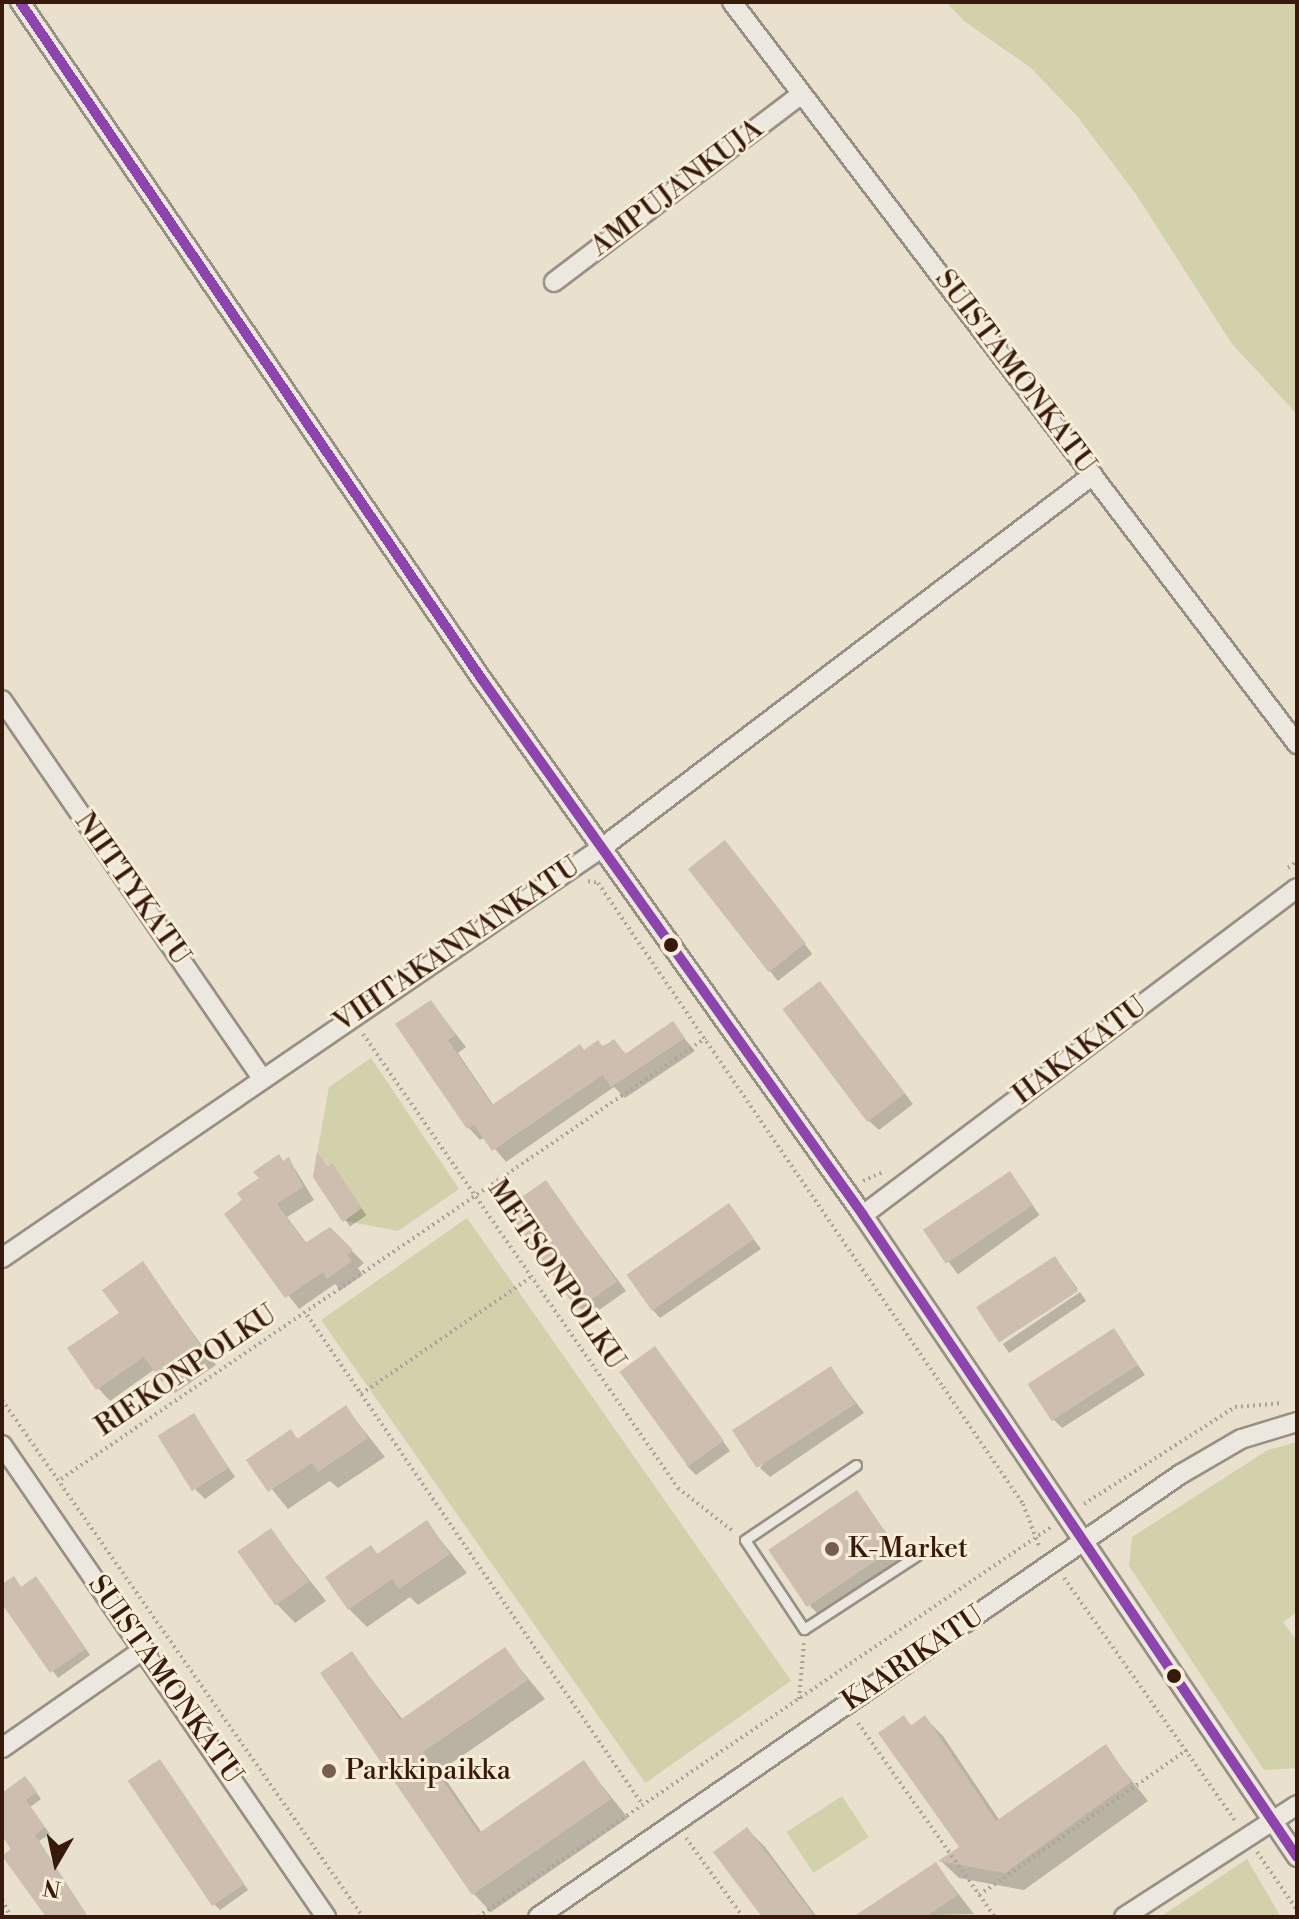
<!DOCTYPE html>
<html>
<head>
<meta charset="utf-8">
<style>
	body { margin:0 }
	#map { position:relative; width:1299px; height:1919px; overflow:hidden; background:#e9e0ce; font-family:"Libre Bodoni",serif }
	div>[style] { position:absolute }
	.green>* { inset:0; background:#d3d0ac; transform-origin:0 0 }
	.shadow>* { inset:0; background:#0003; transform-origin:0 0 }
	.building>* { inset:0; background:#cebeb0; transform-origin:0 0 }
	.path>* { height:4px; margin-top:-2px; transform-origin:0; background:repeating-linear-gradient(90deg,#aaa49c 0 2px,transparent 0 6px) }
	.roads { filter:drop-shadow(2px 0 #999085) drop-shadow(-2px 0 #999085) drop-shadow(0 2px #999085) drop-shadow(0 -2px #999085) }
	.lane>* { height:9px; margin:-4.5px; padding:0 4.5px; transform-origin:4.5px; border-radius:4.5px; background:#ede8df }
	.street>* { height:18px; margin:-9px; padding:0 9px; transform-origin:9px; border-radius:9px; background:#ede8df }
	.bus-1>* { height:10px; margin:-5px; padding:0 5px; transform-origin:5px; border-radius:5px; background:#8e44ad }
	.dots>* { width:22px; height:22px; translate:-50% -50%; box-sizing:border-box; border:4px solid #f8edd8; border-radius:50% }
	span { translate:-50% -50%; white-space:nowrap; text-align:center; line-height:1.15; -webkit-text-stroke:6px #f8edd8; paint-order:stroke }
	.street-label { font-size:28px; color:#381a0d }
	.poi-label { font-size:28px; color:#381a0d }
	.left { translate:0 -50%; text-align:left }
	.frame { position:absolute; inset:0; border:4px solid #381a0d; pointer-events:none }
	.north { position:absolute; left:16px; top:1823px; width:80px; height:80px; -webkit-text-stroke:6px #f8edd8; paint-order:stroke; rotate:189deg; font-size:22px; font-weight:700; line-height:32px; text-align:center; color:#381a0d }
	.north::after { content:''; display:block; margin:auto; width:28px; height:36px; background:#381a0d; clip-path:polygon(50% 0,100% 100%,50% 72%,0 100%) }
</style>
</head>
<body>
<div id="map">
	<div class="green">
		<div style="clip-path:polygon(946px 2px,1297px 2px,1297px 414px,1232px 344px,1135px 193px,1077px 116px,1031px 68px,964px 21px)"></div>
		<div style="clip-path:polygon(371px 1058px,459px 1189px,398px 1231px,341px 1220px,313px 1177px,329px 1087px)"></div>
		<div style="left:467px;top:1218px;width:565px;height:178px;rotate:55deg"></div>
		<div style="clip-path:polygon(1297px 1442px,1297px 1612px,1283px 1622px,1297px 1641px,1297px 1768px,1264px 1770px,1129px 1566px,1132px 1537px,1268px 1450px)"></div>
		<div style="left:842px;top:1796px;width:49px;height:66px;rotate:57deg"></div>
		<div style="clip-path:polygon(1247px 1859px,1281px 1917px,1160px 1917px)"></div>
	</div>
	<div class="shadow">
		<div style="left:725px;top:842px;width:142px;height:44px;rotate:52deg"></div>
		<div style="clip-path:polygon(828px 993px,913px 1104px,879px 1130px,869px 1121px)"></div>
		<div style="clip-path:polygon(431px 1002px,466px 1047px,458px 1053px,494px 1106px,585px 1052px,614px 1042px,627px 1055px,672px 1024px,695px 1051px,625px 1098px,614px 1087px,506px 1162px,485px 1137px,480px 1140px,469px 1128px)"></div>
		<div style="clip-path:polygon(289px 1159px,314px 1200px,287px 1217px,307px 1244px,330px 1229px,364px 1263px,358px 1268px,363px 1275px,341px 1290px,335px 1284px,299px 1309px,226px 1214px)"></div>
		<div style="left:332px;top:1166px;width:60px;height:20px;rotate:55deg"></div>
		<div style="left:1009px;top:1173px;width:52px;height:101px;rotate:54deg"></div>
		<div style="clip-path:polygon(546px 1183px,626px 1291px,589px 1317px,580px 1308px)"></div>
		<div style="clip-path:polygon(729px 1206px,761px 1249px,660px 1318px,651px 1308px)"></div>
		<div style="clip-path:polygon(1055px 1258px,1078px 1289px,1000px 1339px)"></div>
		<div style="clip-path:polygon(143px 1264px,216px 1365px,175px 1393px,155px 1369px,110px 1401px,98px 1388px)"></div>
		<div style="left:1080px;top:1292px;width:11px;height:93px;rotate:56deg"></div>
		<div style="clip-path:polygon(1114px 1331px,1145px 1375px,1062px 1428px,1053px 1419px)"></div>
		<div style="clip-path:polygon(655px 1348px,730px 1451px,696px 1475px,687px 1466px)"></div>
		<div style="clip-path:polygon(830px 1368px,864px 1413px,770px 1477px,760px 1468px)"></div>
		<div style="clip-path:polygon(346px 1408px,385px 1457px,338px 1488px,330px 1481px,288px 1509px,248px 1460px,290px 1432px,299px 1440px)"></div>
		<div style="clip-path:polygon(194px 1416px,235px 1477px,205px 1499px,196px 1490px)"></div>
		<div style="clip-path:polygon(857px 1493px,904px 1557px,819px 1615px,810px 1606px)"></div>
		<div style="clip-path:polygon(427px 1523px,467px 1573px,418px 1605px,410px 1597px,367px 1627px,349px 1609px,371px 1548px,379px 1555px)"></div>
		<div style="clip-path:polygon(270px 1530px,326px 1601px,295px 1623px,277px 1604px)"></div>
		<div style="clip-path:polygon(14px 1578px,22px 1588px,42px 1585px,90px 1655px,58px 1678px,2px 1600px,2px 1587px)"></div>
		<div style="clip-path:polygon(505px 1650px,545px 1699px,440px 1771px,482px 1833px,584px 1763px,628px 1818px,491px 1912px,473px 1893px,352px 1654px,403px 1720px)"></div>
		<div style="clip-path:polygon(904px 1718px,913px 1727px,925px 1718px,943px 1736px,1000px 1821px,1105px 1747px,1148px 1801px,1024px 1890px,959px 1878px,941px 1861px,961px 1848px)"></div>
		<div style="clip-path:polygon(165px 1768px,248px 1890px,220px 1910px,214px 1904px)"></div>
		<div style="clip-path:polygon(31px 1785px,41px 1799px,30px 1807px,50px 1834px,39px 1841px,88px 1917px,46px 1917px,2px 1833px,2px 1796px)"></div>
		<div style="clip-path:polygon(747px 1829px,765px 1847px,817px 1917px,764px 1917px)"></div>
		<div style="clip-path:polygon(936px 1865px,974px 1914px,856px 1917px)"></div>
	</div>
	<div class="building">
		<div style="left:725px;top:840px;width:131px;height:47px;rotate:52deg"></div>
		<div style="left:820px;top:981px;width:141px;height:47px;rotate:53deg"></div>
		<div style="clip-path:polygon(431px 1000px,456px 1035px,448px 1040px,492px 1105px,580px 1044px,584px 1050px,598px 1040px,603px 1047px,614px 1039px,625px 1054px,673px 1021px,685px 1038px,611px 1087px,603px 1075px,492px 1151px,474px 1125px,467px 1129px,395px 1024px)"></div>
		<div style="clip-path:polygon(317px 1152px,328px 1167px,332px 1163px,362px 1208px,343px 1222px,313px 1177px)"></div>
		<div style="clip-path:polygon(279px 1154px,283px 1161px,289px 1157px,303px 1187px,277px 1204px,305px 1243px,330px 1227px,353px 1250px,347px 1255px,352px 1261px,327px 1279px,323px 1272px,285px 1298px,224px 1214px,242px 1200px,237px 1193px,259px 1178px,253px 1172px)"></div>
		<div style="left:1010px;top:1171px;width:41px;height:105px;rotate:56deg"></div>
		<div style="left:546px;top:1180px;width:124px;height:49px;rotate:55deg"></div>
		<div style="left:729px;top:1203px;width:44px;height:125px;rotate:55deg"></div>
		<div style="left:1055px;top:1256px;width:42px;height:94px;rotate:57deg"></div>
		<div style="clip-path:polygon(143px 1261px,205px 1352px,162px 1382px,144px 1357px,96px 1390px,67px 1348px,119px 1313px,102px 1290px)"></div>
		<div style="left:1114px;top:1328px;width:44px;height:103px;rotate:57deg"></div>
		<div style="left:655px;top:1346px;width:117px;height:44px;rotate:54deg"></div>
		<div style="left:831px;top:1366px;width:45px;height:118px;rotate:57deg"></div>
		<div style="clip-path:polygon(346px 1405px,368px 1438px,318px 1472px,312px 1463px,268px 1492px,246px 1460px,291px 1429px,297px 1439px)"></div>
		<div style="left:194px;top:1413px;width:65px;height:43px;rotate:58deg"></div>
		<div style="left:857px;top:1490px;width:69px;height:107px;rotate:56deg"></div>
		<div style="clip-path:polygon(427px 1520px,450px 1554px,399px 1589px,392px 1579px,348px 1610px,325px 1577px,371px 1545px,377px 1554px)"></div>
		<div style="left:271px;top:1528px;width:66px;height:41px;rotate:55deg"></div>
		<div style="clip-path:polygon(14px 1576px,21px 1587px,36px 1576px,86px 1649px,50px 1673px,2px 1604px,2px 1584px)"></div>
		<div style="clip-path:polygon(505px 1647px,528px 1680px,423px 1752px,479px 1833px,584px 1760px,611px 1799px,472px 1895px,320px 1673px,352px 1651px,400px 1720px)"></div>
		<div style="clip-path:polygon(904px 1715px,911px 1726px,925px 1715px,996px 1821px,1106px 1744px,1131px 1782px,1005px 1873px,938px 1861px,959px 1847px,878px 1733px)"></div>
		<div style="left:160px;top:1759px;width:151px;height:39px;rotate:56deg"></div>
		<div style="clip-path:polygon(25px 1776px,37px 1792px,26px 1800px,45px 1827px,35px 1835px,88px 1917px,46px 1917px,2px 1856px,11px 1849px,2px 1836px,2px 1793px)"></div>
		<div style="clip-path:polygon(747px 1827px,815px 1917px,762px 1917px,713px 1852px)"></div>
		<div style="clip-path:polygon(936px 1862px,958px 1895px,925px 1917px,853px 1917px)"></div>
	</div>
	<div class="path">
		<div style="left:1288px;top:868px;width:11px;rotate:-38deg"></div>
		<div style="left:588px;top:881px;width:10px;rotate:11deg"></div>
		<div style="left:598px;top:883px;width:611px;rotate:55.61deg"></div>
		<div style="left:943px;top:1387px;width:142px;rotate:55.6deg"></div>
		<div style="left:1023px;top:1504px;width:45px;rotate:69.1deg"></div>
		<div style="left:363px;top:1034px;width:553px;rotate:55.25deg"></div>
		<div style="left:678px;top:1488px;width:71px;rotate:38.2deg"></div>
		<div style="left:863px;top:1181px;width:24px;rotate:-24deg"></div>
		<div style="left:307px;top:1315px;width:593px;rotate:55.59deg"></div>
		<div style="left:361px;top:1394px;width:205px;rotate:-34.5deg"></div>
		<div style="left:2px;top:1400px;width:631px;rotate:55.07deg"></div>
		<div style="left:61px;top:1479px;width:781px;rotate:-34.36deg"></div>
		<div style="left:1084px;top:1504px;width:179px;rotate:-32.7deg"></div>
		<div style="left:1235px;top:1407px;width:48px;rotate:-4.8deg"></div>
		<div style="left:1064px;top:1578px;width:299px;rotate:54.8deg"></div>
		<div style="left:799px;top:1699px;width:56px;rotate:-84.9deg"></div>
		<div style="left:858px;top:1723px;width:237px;rotate:54.8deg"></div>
		<div style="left:686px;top:1838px;width:97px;rotate:54.2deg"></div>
		<div style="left:1257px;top:1852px;width:70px;rotate:55.4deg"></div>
		<div style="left:979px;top:1895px;width:254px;rotate:-34.9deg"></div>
		<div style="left:2px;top:1900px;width:19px;rotate:62deg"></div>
		<div style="left:478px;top:1917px;width:693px;rotate:-34.24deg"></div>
	</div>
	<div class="roads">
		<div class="lane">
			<div style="left:856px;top:1465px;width:134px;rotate:146deg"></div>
			<div style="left:745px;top:1540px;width:107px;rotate:56.5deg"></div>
			<div style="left:804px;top:1629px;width:134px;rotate:-33.1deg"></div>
		</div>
		<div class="street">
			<div style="left:20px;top:2px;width:818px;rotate:55.71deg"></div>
			<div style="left:481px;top:678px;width:659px;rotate:54.57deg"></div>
			<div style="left:863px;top:1215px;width:775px;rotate:55.94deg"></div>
			<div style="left:732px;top:2px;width:933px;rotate:52.71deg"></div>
			<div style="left:554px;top:282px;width:311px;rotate:-37.2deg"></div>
			<div style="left:2px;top:700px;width:459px;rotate:55.5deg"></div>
			<div style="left:863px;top:1215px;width:543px;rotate:-37deg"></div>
			<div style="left:2px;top:1258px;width:728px;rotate:-34.37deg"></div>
			<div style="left:603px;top:847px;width:615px;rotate:-37.21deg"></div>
			<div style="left:2px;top:1445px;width:573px;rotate:55.53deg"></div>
			<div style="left:2px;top:1748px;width:173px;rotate:-34.9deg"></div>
			<div style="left:538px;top:1917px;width:781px;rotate:-34.57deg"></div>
			<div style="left:1181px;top:1474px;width:69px;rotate:-30.3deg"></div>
			<div style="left:1241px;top:1439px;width:59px;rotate:-16.9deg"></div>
			<div style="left:1124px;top:1917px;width:206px;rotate:-32.9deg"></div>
		</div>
	</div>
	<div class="bus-1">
		<div style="left:20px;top:2px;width:818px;rotate:55.71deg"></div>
		<div style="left:481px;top:678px;width:659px;rotate:54.57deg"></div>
		<div style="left:863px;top:1215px;width:775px;rotate:55.94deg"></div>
	</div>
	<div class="dots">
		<div style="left:671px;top:945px;background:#381a0d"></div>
		<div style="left:832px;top:1549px;background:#765f51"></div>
		<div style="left:1174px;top:1676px;background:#381a0d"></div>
		<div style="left:329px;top:1771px;background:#765f51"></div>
	</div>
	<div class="street-label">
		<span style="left:677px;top:188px;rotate:-37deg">AMPUJANKUJA</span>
		<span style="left:1015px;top:372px;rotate:53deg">SUISTAMONKATU</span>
		<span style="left:132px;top:889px;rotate:55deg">NIITTYKATU</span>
		<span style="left:457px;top:945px;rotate:-34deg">VIHTAKANNANKATU</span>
		<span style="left:1080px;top:1051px;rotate:-37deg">HAKAKATU</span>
		<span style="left:556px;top:1275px;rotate:56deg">METSONPOLKU</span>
		<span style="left:186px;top:1371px;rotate:-34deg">RIEKONPOLKU</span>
		<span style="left:913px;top:1659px;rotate:-34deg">KAARIKATU</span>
		<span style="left:165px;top:1680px;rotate:55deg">SUISTAMONKATU</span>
	</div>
	<div class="poi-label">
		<span class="left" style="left:848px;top:1549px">K-Market</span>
		<span class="left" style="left:345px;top:1771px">Parkkipaikka</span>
	</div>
	<div class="frame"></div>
	<div class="north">N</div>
</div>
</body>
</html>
